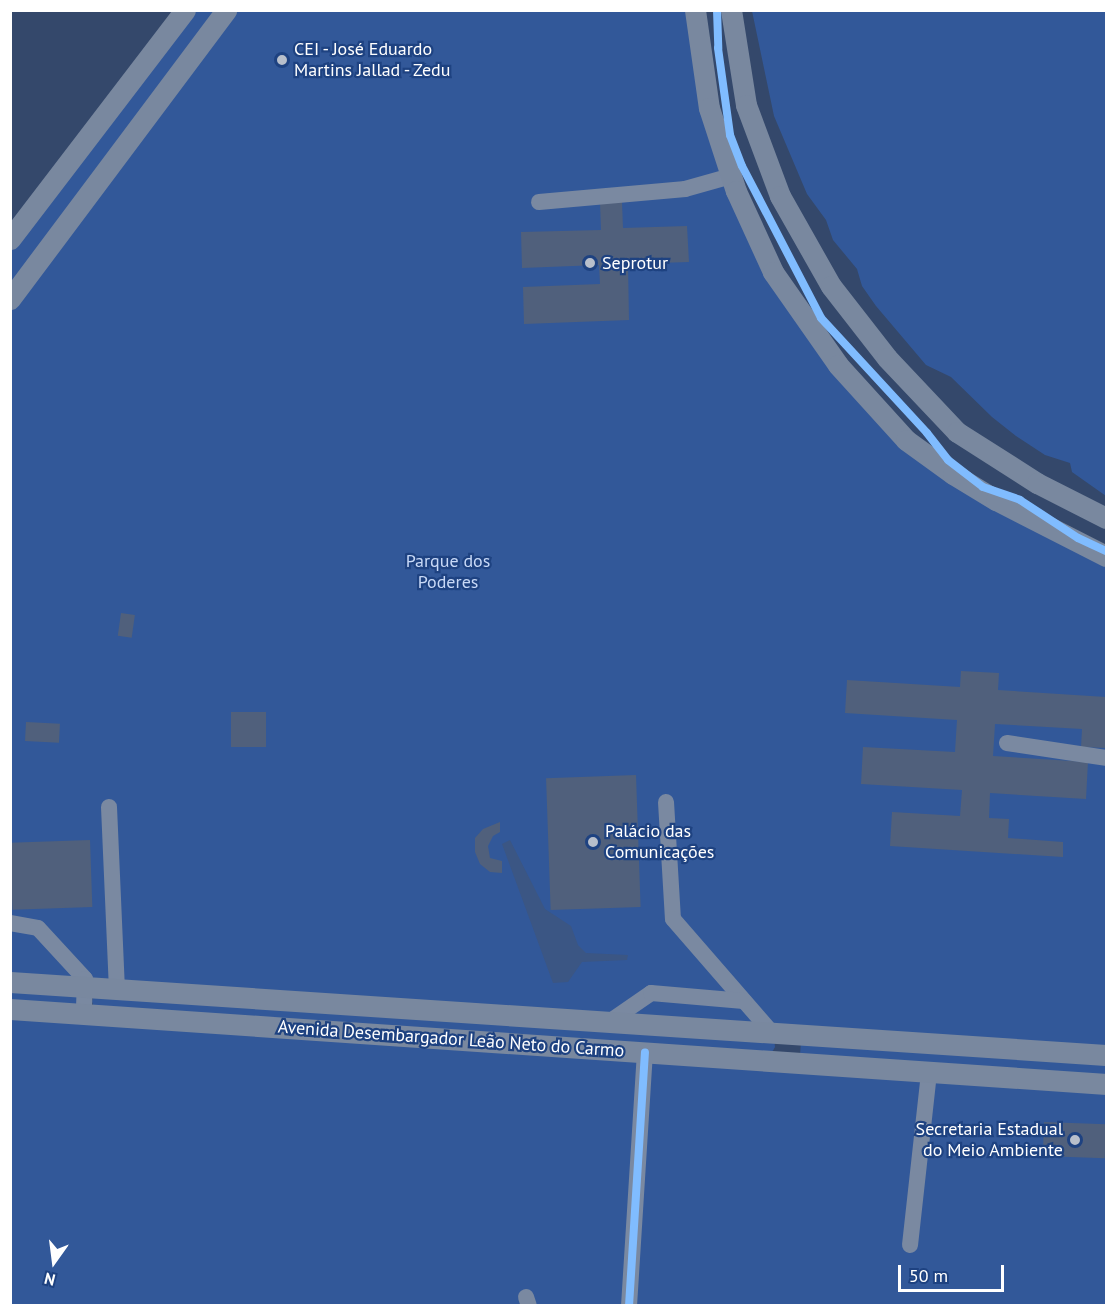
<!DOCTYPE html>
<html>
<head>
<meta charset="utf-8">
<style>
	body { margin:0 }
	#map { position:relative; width:1117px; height:1316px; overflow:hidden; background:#34486b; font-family:"PT Sans",sans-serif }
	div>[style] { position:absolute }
	.green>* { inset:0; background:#325899; transform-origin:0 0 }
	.water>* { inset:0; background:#3b5684 }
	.building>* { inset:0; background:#50607c; transform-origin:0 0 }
	.minor>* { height:16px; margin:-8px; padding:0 8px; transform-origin:8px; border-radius:8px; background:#7a89a1 }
	.major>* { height:21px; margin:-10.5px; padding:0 10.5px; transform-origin:10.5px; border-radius:10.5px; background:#79889f }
	.cycleway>* { height:8px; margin:-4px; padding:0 4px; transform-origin:4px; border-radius:4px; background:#80bcff }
	.dots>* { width:16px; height:16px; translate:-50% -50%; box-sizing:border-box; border:3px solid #1e4281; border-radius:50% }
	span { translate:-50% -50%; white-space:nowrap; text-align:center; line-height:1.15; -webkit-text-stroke:4.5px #1e4281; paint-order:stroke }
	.poi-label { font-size:18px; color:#fff }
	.left { translate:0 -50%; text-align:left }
	.right { translate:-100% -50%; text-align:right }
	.park-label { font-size:18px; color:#c8d9f7 }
	.street-label { font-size:18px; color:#fff }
	.frame { position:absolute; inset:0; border:12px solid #fff; pointer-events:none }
	.north { position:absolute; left:24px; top:1232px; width:60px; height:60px; -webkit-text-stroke:4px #1e4281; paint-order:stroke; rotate:194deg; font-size:16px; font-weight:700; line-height:24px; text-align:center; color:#fff }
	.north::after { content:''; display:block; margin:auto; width:21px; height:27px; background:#fff; clip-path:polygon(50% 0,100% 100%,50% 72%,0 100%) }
	.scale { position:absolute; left:898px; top:1265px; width:106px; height:27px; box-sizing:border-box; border:3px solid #fff; border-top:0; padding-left:8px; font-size:18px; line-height:21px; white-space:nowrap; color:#fff; -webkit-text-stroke:4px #1e4281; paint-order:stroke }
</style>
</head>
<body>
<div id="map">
	<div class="green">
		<div style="clip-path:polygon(193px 11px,218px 11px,11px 286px,11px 250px)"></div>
		<div style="clip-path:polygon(226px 11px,695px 11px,709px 108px,773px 272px,906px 440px,1106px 556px,1106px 1055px,11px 982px,10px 299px)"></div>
		<div style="clip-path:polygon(752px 11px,1106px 11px,1106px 496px,1072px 472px,1070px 463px,1045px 455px,1016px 436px,992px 417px,951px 377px,926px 365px,876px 306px,862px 286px,857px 269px,833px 240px,826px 220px,807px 194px,774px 116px)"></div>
		<div style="clip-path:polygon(10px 985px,78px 989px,81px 1006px,11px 1004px)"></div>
		<div style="clip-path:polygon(95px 993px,774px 1038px,775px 1047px,771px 1054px,94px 1009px,92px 1001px)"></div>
		<div style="clip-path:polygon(10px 1009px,1106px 1084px,1106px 1305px,11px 1305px)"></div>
		<div style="left:801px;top:1041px;width:306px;height:19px;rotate:4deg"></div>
	</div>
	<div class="water">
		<div style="clip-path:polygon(510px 840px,545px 909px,571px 926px,578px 945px,586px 953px,628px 955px,627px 960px,582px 962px,568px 982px,553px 983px,502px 844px)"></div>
	</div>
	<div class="building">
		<div style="clip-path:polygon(622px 202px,623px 228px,687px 226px,689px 262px,628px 264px,629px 320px,524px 324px,523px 287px,600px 284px,599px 265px,522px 268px,521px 232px,601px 230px,600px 203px)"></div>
		<div style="left:121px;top:613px;width:14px;height:23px;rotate:8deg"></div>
		<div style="clip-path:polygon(961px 671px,999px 673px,998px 690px,1106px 697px,1106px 748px,1081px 747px,1082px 729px,995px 724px,993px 756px,1088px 762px,1086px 799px,990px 793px,989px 818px,1009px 819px,1008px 838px,1063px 842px,1063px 857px,890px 846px,892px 812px,960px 816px,962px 790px,861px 784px,863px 747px,955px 752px,957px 720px,845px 713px,847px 680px,960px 687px)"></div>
		<div style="left:231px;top:712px;width:35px;height:35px"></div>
		<div style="left:26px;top:722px;width:34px;height:19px;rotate:3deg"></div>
		<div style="left:636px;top:775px;width:132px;height:90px;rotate:88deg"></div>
		<div style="clip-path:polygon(500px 822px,500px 832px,493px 836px,488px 846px,490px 858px,502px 861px,502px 873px,490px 872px,480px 864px,475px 852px,475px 838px,483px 829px)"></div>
		<div style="left:90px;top:840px;width:67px;height:80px;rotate:88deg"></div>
		<div style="left:1044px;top:1122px;width:62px;height:34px;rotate:2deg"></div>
	</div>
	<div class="minor">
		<div style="left:539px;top:202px;width:147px;rotate:-5.1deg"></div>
		<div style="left:685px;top:189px;width:48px;rotate:-15.8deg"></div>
		<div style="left:1007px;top:743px;width:100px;rotate:8.6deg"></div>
		<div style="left:666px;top:802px;width:117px;rotate:86.6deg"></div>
		<div style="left:673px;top:919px;width:151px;rotate:49deg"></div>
		<div style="left:109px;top:807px;width:182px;rotate:87.5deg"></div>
		<div style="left:10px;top:923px;width:28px;rotate:10deg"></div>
		<div style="left:38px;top:928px;width:69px;rotate:47.3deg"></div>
		<div style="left:85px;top:979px;width:35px;rotate:92deg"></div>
		<div style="left:609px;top:1022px;width:51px;rotate:-34.6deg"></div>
		<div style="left:651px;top:993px;width:93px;rotate:4.9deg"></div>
		<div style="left:910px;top:1245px;width:174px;rotate:-83.7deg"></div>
		<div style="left:526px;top:1297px;width:9px;rotate:72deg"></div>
		<div style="left:629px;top:1306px;width:254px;rotate:-86.4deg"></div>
	</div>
	<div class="major">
		<div style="left:695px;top:10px;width:99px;rotate:81.9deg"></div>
		<div style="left:709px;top:108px;width:87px;rotate:72deg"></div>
		<div style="left:736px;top:191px;width:89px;rotate:65.4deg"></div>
		<div style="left:773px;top:272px;width:113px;rotate:55deg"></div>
		<div style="left:838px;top:365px;width:101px;rotate:47.8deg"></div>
		<div style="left:906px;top:440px;width:58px;rotate:35.9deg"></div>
		<div style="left:953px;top:474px;width:50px;rotate:31.2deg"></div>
		<div style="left:996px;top:500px;width:123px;rotate:27deg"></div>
		<div style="left:731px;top:10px;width:96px;rotate:81deg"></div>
		<div style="left:746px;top:105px;width:97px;rotate:69.5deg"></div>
		<div style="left:780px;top:196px;width:103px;rotate:60.5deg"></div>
		<div style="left:831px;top:286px;width:91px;rotate:52.1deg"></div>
		<div style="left:887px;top:358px;width:102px;rotate:46.6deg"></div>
		<div style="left:957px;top:432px;width:95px;rotate:32.5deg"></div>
		<div style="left:1037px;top:483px;width:77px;rotate:26.9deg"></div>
		<div style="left:10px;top:239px;width:288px;rotate:-52.6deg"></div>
		<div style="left:10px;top:299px;width:361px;rotate:-53.2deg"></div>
		<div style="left:10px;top:982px;width:1098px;rotate:3.81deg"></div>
		<div style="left:10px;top:1009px;width:1099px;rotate:3.91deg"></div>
	</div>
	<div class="cycleway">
		<div style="left:717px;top:10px;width:38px;rotate:88deg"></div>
		<div style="left:718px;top:48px;width:88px;rotate:82.1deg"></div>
		<div style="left:730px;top:135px;width:33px;rotate:69deg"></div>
		<div style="left:742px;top:166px;width:171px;rotate:62.5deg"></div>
		<div style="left:821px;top:318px;width:156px;rotate:47.3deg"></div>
		<div style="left:927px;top:433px;width:34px;rotate:52deg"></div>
		<div style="left:948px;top:460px;width:44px;rotate:37.6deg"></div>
		<div style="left:983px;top:487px;width:39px;rotate:19deg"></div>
		<div style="left:1020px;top:500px;width:69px;rotate:33.2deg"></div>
		<div style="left:1078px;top:538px;width:31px;rotate:25deg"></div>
		<div style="left:629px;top:1306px;width:254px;rotate:-86.4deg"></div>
	</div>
	<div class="dots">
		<div style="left:282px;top:60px;background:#b8bfcb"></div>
		<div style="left:590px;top:263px;background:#b8bfcb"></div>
		<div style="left:593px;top:842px;background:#b8bfcb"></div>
		<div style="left:1075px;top:1140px;background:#b8bfcb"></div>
	</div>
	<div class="poi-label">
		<span class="left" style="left:294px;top:60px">CEI - José Eduardo<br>Martins Jallad - Zedu</span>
		<span class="left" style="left:602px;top:263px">Seprotur</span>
		<span class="left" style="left:605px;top:842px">Palácio das<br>Comunicações</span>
		<span class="right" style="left:1063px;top:1140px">Secretaria Estadual<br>do Meio Ambiente</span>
	</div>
	<div class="park-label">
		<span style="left:448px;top:572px">Parque dos<br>Poderes</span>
	</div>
	<div class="street-label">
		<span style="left:451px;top:1039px;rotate:4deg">Avenida Desembargador Leão Neto do Carmo</span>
	</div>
	<div class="frame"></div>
	<div class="north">N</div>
	<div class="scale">50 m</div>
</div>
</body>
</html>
